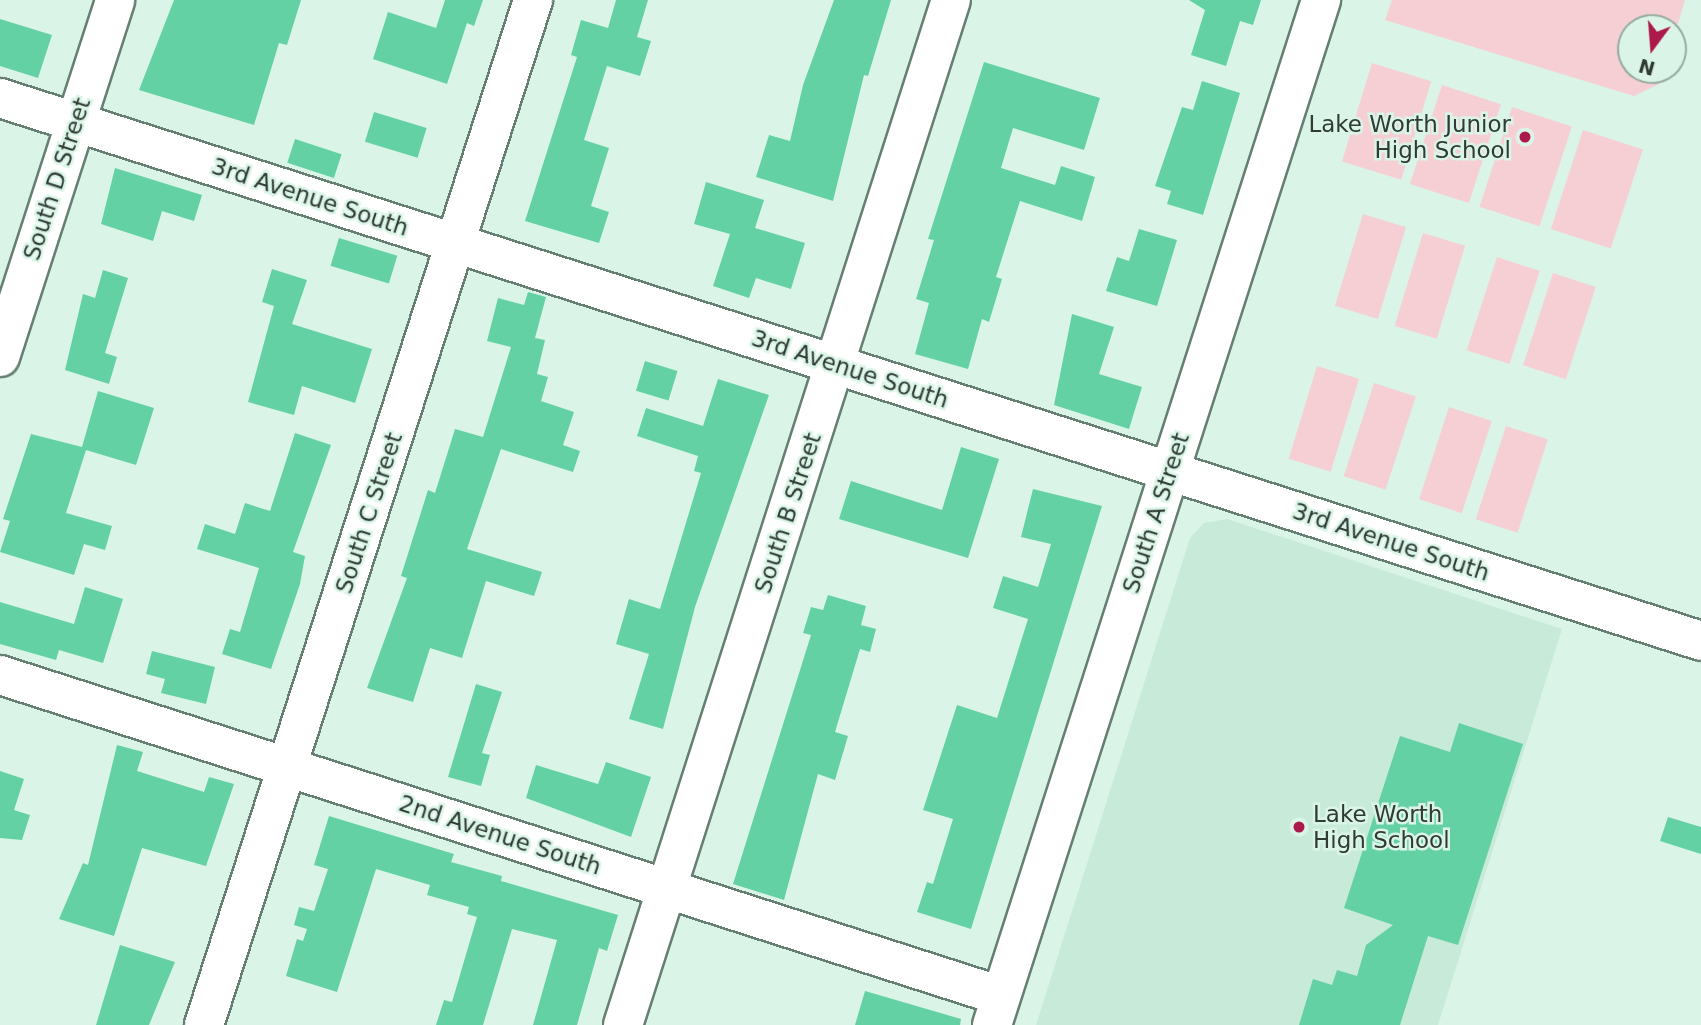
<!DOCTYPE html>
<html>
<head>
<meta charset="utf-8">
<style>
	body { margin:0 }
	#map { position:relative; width:1701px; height:1025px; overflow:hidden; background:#daf5e7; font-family:"DejaVu Sans",sans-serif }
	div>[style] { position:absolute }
	.built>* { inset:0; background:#c7ead9 }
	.green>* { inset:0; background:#f6cfd5; transform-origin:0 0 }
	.building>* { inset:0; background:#64d1a4; transform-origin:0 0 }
	.roads { filter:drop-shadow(2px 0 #677f73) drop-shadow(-2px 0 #677f73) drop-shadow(0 2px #677f73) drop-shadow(0 -2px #677f73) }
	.minor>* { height:38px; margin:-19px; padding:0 19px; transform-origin:19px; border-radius:19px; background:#fff }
	.dots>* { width:19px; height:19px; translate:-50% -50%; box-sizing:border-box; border:4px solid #daf5e7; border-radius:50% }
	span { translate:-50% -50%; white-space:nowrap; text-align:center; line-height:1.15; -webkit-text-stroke:5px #daf5e7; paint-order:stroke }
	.poi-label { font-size:23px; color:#313b36 }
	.right { translate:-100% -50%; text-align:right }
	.left { translate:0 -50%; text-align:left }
	.street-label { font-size:23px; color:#313b36 }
	.north { position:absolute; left:1617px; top:14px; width:70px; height:70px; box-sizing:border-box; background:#daf5e7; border:2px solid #96aba0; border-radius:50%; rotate:196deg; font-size:19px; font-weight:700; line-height:28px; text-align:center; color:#313b36 }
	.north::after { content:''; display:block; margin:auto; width:24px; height:32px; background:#ac194b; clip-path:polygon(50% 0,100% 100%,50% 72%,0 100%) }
</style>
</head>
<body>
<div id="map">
	<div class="built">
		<div style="clip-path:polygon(1227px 519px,1562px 629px,1438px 1025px,1036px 1025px,1190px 538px,1204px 523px)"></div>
	</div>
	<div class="green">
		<div style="clip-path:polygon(1392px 0,1685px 0,1673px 40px,1673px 28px,1631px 28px,1631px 70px,1664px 70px,1659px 84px,1634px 96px,1385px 20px)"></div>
		<div style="left:1372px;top:63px;width:62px;height:103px;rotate:17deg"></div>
		<div style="left:1442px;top:85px;width:62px;height:104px;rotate:18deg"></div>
		<div style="left:1512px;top:107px;width:63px;height:105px;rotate:18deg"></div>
		<div style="left:1583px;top:130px;width:63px;height:104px;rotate:18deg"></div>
		<div style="left:1363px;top:214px;width:45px;height:96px;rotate:17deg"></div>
		<div style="left:1423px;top:233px;width:44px;height:97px;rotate:17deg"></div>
		<div style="left:1497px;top:257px;width:45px;height:98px;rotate:18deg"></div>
		<div style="left:1553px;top:273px;width:45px;height:97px;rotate:18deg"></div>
		<div style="left:1317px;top:366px;width:44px;height:97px;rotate:17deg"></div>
		<div style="left:1374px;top:383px;width:44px;height:98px;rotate:18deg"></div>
		<div style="left:1449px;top:407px;width:45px;height:97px;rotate:18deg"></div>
		<div style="left:1506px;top:426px;width:44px;height:98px;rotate:18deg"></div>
	</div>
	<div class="building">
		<div style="clip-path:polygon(174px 0,301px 0,287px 45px,279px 43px,254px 125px,139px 90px)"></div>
		<div style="clip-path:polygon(445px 0,483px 0,474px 26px,467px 23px,447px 84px,373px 59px,388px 12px,436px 28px)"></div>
		<div style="clip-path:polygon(616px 0,648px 0,637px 37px,651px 41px,640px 76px,607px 66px,584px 140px,609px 148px,591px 206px,609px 212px,599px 243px,525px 221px,577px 57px,571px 55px,581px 20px,608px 28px)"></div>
		<div style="clip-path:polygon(834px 0,891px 0,868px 76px,864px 75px,833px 201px,756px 177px,769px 135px,790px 141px,803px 85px)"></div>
		<div style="clip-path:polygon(1189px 0,1261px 0,1253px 25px,1240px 21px,1226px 66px,1191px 55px,1205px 10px)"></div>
		<div style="clip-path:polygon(0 19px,52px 35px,38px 78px,0 66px)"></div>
		<div style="clip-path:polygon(984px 62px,1100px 98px,1084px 150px,1013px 128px,1001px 168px,1055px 185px,1061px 166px,1095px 177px,1082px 221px,1020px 201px,996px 277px,1002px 279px,989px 322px,982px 319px,968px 369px,915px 354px,929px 303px,916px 299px,934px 240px,928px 239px)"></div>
		<div style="clip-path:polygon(1202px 81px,1240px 93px,1203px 215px,1167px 204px,1171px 191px,1155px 186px,1182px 107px,1193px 110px)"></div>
		<div style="left:374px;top:112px;width:55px;height:31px;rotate:17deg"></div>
		<div style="left:295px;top:139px;width:49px;height:25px;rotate:18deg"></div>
		<div style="clip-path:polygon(115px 168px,202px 195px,194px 221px,162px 211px,153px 241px,101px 224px)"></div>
		<div style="clip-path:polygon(706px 182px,764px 200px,755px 228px,805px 243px,791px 289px,756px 278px,749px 298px,713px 286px,730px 234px,694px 224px)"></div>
		<div style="clip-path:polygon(1139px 229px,1177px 240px,1157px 306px,1106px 291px,1117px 257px,1129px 261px)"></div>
		<div style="left:339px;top:238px;width:61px;height:29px;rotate:17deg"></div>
		<div style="clip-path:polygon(272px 269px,307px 280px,292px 324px,372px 349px,355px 403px,302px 386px,294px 415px,248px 402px,274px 306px,262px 302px)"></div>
		<div style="clip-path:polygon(103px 270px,128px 278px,105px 353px,117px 357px,109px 384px,65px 370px,83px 294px,95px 298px)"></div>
		<div style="clip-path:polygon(528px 292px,546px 297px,535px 338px,545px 340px,537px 374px,548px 377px,541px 401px,574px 412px,563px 445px,580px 451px,573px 472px,501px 449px,467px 549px,542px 572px,534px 596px,486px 581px,462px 658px,430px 648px,413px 702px,367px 688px,407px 578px,401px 576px,428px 490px,435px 493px,455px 429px,483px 437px,511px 347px,487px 341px,498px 298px,524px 305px)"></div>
		<div style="clip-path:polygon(1072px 314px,1114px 327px,1099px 374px,1142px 387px,1129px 429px,1054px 405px)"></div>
		<div style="left:645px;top:361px;width:34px;height:31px;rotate:17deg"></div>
		<div style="clip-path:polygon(718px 379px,769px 395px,695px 607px,663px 729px,629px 719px,649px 654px,616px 644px,629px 599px,660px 609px,701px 473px,694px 471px,698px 456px,637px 436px,646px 408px,703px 426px)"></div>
		<div style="clip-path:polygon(98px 391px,154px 408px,136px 465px,86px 450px,66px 513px,112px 526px,105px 550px,84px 544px,74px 575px,0 552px,10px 521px,3px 519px,31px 434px,82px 447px)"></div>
		<div style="clip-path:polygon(295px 433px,331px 445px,293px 552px,305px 556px,300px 584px,271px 669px,222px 654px,230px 629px,240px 632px,259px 568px,197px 549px,205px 524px,235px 534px,245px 503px,270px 511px)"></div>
		<div style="clip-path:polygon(961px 447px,999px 459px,968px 558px,839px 519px,851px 481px,942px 510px)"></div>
		<div style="clip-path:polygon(1033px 489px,1102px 506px,971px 929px,917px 912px,927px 882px,933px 884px,953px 819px,923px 810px,957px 705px,997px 718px,1028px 619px,993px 608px,1003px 576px,1038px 587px,1051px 544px,1021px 537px)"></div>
		<div style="clip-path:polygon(85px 587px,123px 599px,103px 663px,59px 650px,56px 660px,0 644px,0 602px,74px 624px)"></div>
		<div style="clip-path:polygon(828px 595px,866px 606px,861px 625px,876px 629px,870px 652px,860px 649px,835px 732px,848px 736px,835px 780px,818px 774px,784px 900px,733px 884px,811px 635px,803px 633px,811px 607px,823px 610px)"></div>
		<div style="clip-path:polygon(152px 651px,215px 667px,206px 704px,161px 693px,165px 679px,146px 674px)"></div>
		<div style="clip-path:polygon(476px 684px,502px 692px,482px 753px,490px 755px,481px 786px,448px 777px)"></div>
		<div style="clip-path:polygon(1459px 723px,1523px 744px,1458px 945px,1428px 936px,1400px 1025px,1299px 1025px,1313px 979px,1332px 985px,1337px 970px,1357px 976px,1366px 945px,1393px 925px,1344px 908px,1400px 736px,1450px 752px)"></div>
		<div style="clip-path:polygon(117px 745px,143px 752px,137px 771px,204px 792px,209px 777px,234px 784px,206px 866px,142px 848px,114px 936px,59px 919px,83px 863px,88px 865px)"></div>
		<div style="clip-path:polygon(606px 762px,651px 777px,631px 837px,526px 798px,536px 765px,598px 784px)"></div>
		<div style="clip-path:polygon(0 771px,24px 779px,14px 810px,30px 815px,22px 840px,0 838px)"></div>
		<div style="clip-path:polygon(329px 816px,454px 854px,451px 862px,502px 876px,501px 881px,618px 915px,607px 951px,599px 948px,577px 1025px,533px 1025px,557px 940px,512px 929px,483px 1025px,436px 1025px,444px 1000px,452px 1002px,477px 917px,467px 914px,469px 907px,427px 895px,430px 885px,376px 869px,337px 992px,286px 976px,297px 939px,303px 941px,307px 929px,294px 925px,299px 907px,314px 911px,328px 869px,314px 865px)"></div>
		<div style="clip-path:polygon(1668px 817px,1701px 827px,1701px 854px,1660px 841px)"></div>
		<div style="clip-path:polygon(120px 945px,175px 962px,149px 1025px,96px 1025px)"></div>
		<div style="clip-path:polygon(865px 991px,961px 1019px,960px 1025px,855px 1025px)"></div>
	</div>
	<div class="roads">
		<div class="minor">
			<div style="left:0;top:98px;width:1786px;rotate:17.7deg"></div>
			<div style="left:0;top:357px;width:375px;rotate:-72.1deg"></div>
			<div style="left:0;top:675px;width:1051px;rotate:17.78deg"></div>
			<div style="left:204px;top:1025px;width:1077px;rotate:-72.2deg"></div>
			<div style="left:623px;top:1025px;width:1076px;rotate:-72.26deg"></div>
			<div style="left:992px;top:1025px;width:1077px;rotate:-72.2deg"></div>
		</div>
	</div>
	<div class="dots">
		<div style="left:1525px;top:137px;background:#ac194b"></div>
		<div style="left:1299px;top:827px;background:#ac194b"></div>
	</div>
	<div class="poi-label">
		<span class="right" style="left:1511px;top:137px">Lake Worth Junior<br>High School</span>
		<span class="left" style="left:1313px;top:827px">Lake Worth<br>High School</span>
	</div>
	<div class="street-label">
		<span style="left:57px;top:179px;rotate:-72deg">South D Street</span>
		<span style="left:310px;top:197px;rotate:18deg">3rd Avenue South</span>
		<span style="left:850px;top:369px;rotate:18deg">3rd Avenue South</span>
		<span style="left:369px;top:513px;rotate:-72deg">South C Street</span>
		<span style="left:788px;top:513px;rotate:-72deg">South B Street</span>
		<span style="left:1156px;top:513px;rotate:-72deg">South A Street</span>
		<span style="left:1391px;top:542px;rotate:18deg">3rd Avenue South</span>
		<span style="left:500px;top:835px;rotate:18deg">2nd Avenue South</span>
	</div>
	<div class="north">N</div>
</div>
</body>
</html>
